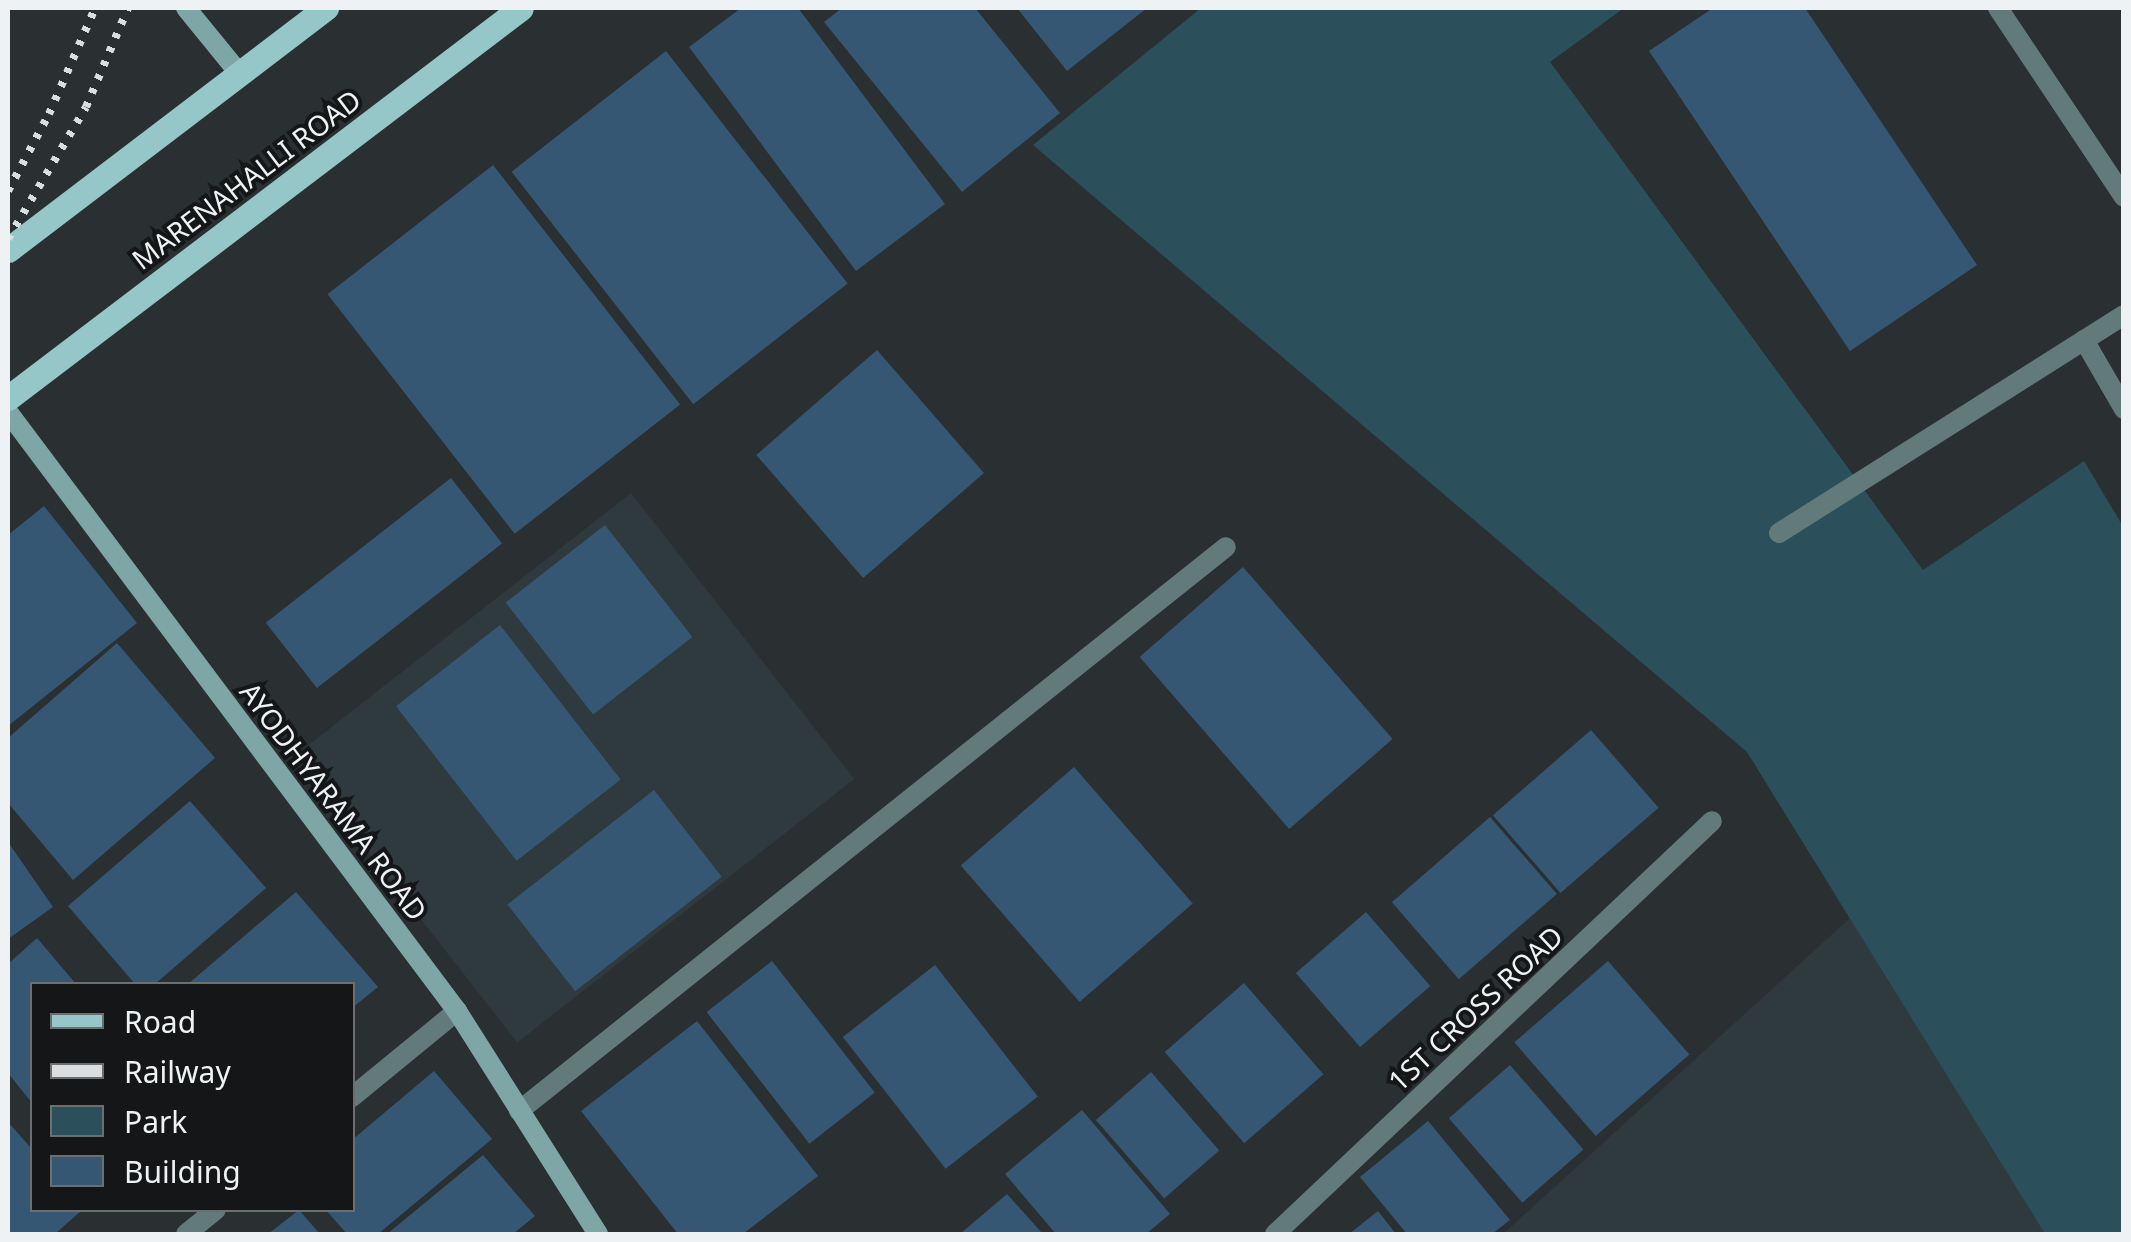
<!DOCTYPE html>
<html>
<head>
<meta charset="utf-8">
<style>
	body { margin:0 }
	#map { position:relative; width:2131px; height:1242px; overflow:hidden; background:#2a2f31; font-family:"Noto Sans",sans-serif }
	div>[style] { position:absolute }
	.built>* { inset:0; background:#2e3a3e; transform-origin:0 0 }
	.green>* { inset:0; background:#2b505c }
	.building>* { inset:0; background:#365774; transform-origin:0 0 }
	.street>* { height:20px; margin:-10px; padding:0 10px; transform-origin:10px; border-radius:10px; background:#637a7b }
	.secondary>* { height:20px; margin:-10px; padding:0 10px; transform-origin:10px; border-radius:10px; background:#7fa6a7 }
	.primary>* { height:25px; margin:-12.5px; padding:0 12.5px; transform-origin:12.5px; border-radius:12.5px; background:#95c7c8 }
	.rail>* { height:8px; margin-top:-4px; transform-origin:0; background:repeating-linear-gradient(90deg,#dbdee0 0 5px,transparent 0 15px) }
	span { translate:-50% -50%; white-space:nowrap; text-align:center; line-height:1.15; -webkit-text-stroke:8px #141617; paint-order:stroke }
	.street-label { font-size:28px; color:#eff2f4 }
	.frame { position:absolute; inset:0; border:10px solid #eff2f4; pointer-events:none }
	.legend { position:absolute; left:30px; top:982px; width:325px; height:230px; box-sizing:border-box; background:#141617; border:2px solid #6c6e6f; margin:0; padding:12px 18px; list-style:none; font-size:30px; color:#eff2f4 }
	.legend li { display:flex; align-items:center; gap:20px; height:50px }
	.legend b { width:50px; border:2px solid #6c6e6f }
</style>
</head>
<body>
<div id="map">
	<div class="built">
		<div style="left:631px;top:493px;width:363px;height:428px;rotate:52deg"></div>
		<div style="clip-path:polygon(1850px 918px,2045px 1234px,1503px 1234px)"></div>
	</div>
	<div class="green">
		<div style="clip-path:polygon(1201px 8px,1624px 8px,1550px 62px,1923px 570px,2084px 461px,2124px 528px,2123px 1234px,2045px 1234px,1747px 752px,1033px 145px)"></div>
	</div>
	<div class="building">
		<div style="clip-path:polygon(741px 8px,798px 8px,945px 204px,856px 271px,689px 47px)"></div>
		<div style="clip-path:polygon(842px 8px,975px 8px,1060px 113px,962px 192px,824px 22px)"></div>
		<div style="clip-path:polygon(1017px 8px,1147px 8px,1067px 71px)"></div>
		<div style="clip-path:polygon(1713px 8px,1805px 8px,1977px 265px,1850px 351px,1649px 51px)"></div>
		<div style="left:666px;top:51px;width:295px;height:196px;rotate:52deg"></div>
		<div style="left:493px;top:165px;width:304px;height:210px;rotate:52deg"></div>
		<div style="left:877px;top:350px;width:163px;height:160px;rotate:49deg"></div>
		<div style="left:451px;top:478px;width:83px;height:235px;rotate:52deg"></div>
		<div style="clip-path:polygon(44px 506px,137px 623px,8px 726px,8px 535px)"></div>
		<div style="left:605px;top:525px;width:142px;height:126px;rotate:52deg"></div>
		<div style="left:1243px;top:567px;width:228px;height:137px;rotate:49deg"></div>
		<div style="left:500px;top:625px;width:196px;height:132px;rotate:52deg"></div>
		<div style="clip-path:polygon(117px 643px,215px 758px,73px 880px,8px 803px,8px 738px)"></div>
		<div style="left:1591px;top:730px;width:103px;height:130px;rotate:49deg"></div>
		<div style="left:1074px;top:767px;width:181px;height:150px;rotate:49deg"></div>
		<div style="left:654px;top:790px;width:110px;height:186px;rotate:52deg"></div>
		<div style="clip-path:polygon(190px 801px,266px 888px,155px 984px,135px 984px,68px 906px)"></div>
		<div style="left:1490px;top:817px;width:102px;height:130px;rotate:49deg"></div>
		<div style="clip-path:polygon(8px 842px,53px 907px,8px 939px)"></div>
		<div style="clip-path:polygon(296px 892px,378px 987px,352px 1008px,352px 984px,188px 984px)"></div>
		<div style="left:1366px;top:912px;width:98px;height:93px;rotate:49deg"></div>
		<div style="clip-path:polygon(37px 938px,76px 984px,32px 984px,32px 1103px,8px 1073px,8px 964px)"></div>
		<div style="left:772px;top:961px;width:167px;height:83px;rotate:52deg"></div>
		<div style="left:1608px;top:961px;width:124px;height:124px;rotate:49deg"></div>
		<div style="left:935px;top:965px;width:167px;height:117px;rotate:52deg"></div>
		<div style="left:1244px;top:983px;width:121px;height:105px;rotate:49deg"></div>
		<div style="clip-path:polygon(697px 1021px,818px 1176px,743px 1234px,678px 1234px,581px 1111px)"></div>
		<div style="left:1510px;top:1065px;width:112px;height:81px;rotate:49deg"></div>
		<div style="clip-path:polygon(434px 1071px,492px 1139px,378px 1234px,347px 1234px,326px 1210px,352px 1210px,352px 1140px)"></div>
		<div style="left:1151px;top:1072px;width:104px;height:73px;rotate:49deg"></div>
		<div style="clip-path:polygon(1082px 1110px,1170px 1214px,1146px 1234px,1056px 1234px,1005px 1174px)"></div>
		<div style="clip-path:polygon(1428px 1121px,1510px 1220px,1492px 1234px,1407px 1234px,1360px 1177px)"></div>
		<div style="clip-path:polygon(8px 1122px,32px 1149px,32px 1210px,82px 1210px,55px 1234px,8px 1234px)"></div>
		<div style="clip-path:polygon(483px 1155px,535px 1216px,513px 1234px,387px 1234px)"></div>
		<div style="clip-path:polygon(1007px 1194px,1043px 1234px,960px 1234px)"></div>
		<div style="clip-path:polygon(299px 1210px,320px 1234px,268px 1234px)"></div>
		<div style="clip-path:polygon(1378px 1211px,1396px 1234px,1349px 1234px)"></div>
	</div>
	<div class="street">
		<div style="left:1998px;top:8px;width:227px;rotate:56.3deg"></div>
		<div style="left:2084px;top:340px;width:80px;rotate:59.9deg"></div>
		<div style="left:1779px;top:533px;width:408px;rotate:-32.3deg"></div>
		<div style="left:352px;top:1097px;width:136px;rotate:-39.3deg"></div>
		<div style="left:519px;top:1111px;width:904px;rotate:-38.58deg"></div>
		<div style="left:186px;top:1234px;width:38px;rotate:-39deg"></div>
		<div style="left:1275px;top:1234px;width:601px;rotate:-43.38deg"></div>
	</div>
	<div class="secondary">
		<div style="left:186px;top:8px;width:84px;rotate:50.8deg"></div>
		<div style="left:8px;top:412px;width:749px;rotate:53.15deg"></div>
		<div style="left:457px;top:1011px;width:264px;rotate:57.7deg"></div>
	</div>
	<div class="primary">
		<div style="left:8px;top:250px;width:400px;rotate:-37.3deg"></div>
		<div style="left:8px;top:398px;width:644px;rotate:-37.24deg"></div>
	</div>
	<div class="rail">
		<div style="left:8px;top:191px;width:87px;rotate:-62deg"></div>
		<div style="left:49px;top:114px;width:116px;rotate:-66.5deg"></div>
		<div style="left:8px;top:239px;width:153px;rotate:-59.4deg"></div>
		<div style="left:86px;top:107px;width:108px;rotate:-67deg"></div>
	</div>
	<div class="street-label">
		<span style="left:246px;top:179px;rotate:-37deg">MARENAHALLI ROAD</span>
		<span style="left:334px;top:801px;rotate:53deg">AYODHYARAMA ROAD</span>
		<span style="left:1475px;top:1008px;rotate:-43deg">1ST CROSS ROAD</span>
	</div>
	<div class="frame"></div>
	<ul class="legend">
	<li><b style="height:12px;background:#95c7c8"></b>Road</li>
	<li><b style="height:12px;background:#dbdee0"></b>Railway</li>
	<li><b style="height:28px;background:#2b505c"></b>Park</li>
	<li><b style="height:28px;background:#365774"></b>Building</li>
	</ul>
</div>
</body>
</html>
